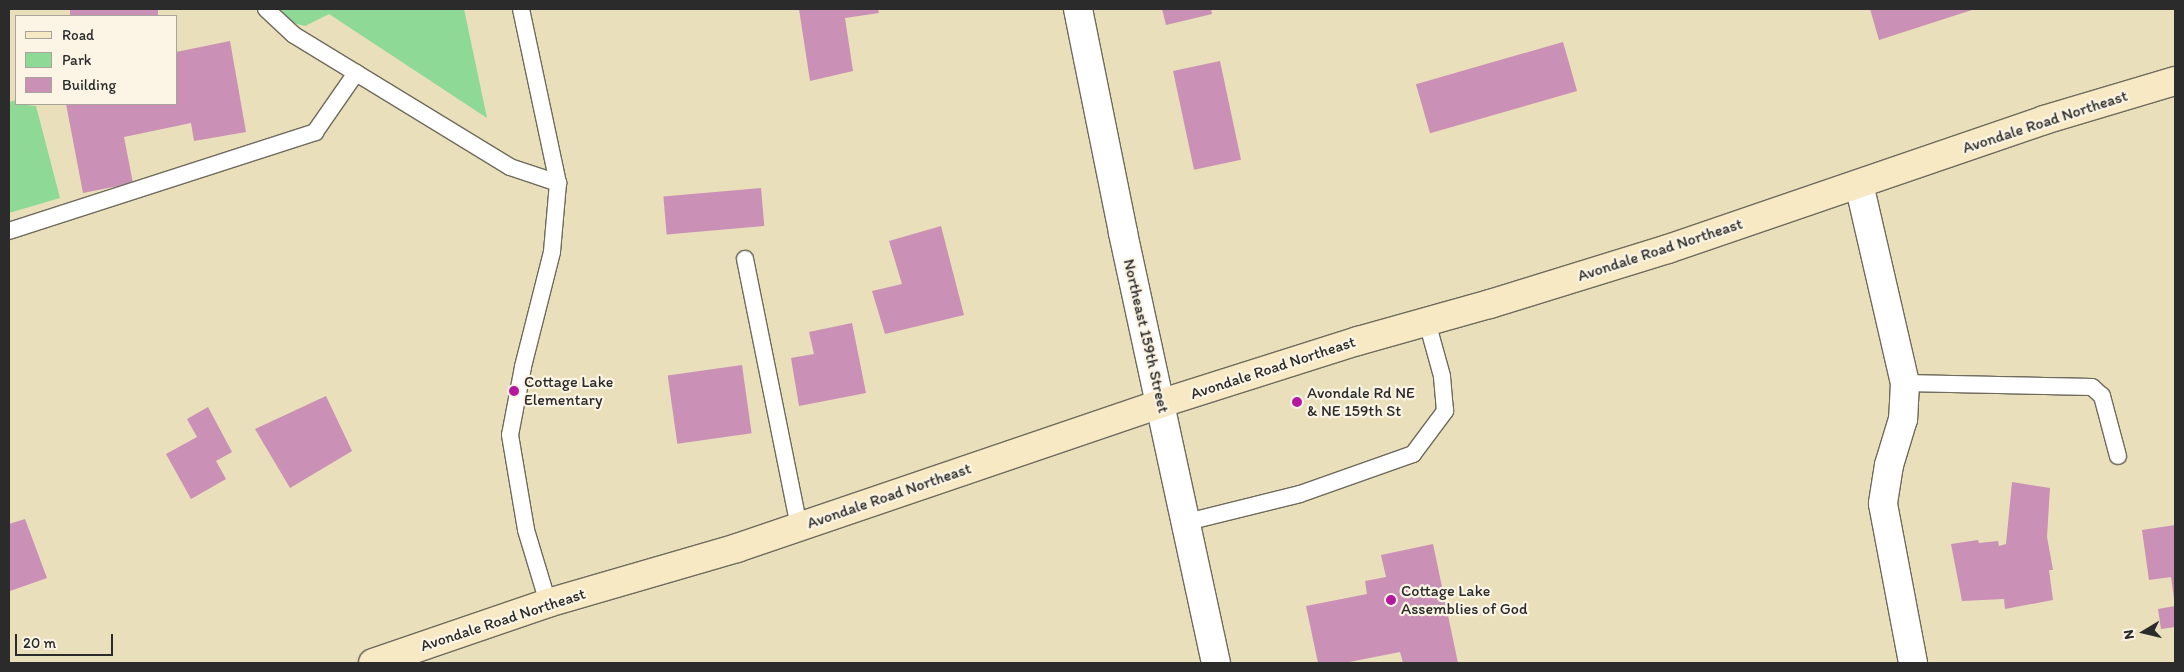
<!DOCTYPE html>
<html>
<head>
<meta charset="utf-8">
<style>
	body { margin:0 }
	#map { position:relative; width:2184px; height:672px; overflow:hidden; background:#e9dfba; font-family:Itim,sans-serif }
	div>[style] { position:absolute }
	.green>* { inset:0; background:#8ed995 }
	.building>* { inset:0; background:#ca90b5; transform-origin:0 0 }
	.roads { filter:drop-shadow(1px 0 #6e6a5d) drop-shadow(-1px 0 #6e6a5d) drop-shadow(0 1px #6e6a5d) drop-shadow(0 -1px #6e6a5d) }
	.service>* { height:16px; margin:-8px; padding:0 8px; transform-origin:8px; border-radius:8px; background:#fff }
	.minor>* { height:28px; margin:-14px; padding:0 14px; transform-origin:14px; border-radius:14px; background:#fff }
	.secondary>* { height:28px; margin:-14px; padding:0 14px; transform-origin:14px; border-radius:14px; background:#f7e9c3 }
	.dots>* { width:14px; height:14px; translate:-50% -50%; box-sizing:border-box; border:2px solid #fcf5e5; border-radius:50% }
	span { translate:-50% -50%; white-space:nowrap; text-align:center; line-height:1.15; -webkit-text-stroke:4.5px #fcf5e5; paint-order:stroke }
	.street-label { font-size:16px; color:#2b2b2b }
	.poi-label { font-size:16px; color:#2b2b2b }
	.left { translate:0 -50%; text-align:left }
	.frame { position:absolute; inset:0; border:10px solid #2b2b2b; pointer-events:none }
	.legend { position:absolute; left:15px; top:15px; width:162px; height:90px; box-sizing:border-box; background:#fcf5e5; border:1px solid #a8a49b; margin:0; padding:6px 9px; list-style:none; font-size:15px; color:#2b2b2b }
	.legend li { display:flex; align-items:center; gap:10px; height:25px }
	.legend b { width:25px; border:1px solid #a8a49b }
	.north { position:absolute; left:2119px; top:607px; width:50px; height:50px; -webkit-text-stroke:4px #fcf5e5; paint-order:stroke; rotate:261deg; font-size:14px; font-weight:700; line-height:20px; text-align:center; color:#2b2b2b }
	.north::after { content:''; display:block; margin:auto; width:18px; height:22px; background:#2b2b2b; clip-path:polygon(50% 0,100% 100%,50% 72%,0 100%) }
	.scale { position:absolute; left:15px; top:634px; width:98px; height:22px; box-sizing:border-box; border:2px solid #2b2b2b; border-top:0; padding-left:6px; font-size:15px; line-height:18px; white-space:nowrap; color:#2b2b2b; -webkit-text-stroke:4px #fcf5e5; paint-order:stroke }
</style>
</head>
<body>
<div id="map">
	<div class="green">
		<div style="clip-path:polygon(280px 9px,464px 9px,487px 118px,329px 14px,305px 26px,293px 23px)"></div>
		<div style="clip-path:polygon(16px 100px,16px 104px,36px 106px,60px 198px,9px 213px,9px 102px)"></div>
	</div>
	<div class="building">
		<div style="left:70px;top:9px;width:88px;height:7px"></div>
		<div style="clip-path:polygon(799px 9px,878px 9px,879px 13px,845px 18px,853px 71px,810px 81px)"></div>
		<div style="clip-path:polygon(1162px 9px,1211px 9px,1212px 14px,1166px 25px)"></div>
		<div style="clip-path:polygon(1870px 9px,1975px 9px,1879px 40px)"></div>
		<div style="clip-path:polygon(230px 41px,246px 132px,194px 141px,191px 123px,124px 137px,133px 183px,83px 193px,66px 104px,176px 104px,176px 52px)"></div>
		<div style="left:1563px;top:42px;width:51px;height:153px;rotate:74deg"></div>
		<div style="left:1220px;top:61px;width:101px;height:48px;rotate:78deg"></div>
		<div style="left:761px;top:188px;width:38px;height:98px;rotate:85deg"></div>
		<div style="clip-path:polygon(941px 226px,964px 315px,885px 334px,872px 291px,902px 284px,889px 241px)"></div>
		<div style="clip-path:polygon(852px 323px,866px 393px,799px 406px,791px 358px,814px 354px,809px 332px)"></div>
		<div style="left:742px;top:365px;width:69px;height:75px;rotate:82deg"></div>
		<div style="clip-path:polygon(326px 396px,352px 451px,290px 488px,255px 429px)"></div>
		<div style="clip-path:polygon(208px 407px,232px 452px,216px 461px,226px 479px,191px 499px,166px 454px,197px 437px,187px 419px)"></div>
		<div style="clip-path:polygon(2012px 482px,2050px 488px,2047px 537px,2053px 570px,2049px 570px,2053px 600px,2005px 609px,2004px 599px,1962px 601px,1951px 544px,1978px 540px,1979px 543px,1998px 541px,1999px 546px,2006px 544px)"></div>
		<div style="clip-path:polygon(25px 519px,47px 578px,10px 591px,9px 524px)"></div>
		<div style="clip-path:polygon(2175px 525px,2175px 599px,2174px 599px,2171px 577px,2149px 580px,2142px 530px)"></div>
		<div style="clip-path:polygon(1433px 544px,1458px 663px,1403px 663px,1400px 652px,1344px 663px,1318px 663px,1306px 606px,1367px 594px,1365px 581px,1386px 577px,1381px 555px)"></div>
		<div style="clip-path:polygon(2175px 606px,2175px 627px,2161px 629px,2158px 609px)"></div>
	</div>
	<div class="roads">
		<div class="service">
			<div style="left:266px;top:9px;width:38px;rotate:43deg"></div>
			<div style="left:294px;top:35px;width:253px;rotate:31.4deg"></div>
			<div style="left:510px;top:167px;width:51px;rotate:18.4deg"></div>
			<div style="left:521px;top:9px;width:178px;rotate:78deg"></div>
			<div style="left:558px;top:183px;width:69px;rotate:95deg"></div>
			<div style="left:552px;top:252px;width:119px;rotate:104.2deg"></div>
			<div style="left:523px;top:367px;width:69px;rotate:100.8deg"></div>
			<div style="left:510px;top:435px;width:96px;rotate:80.4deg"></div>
			<div style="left:526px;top:530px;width:76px;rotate:73.2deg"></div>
			<div style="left:9px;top:231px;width:322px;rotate:-17.9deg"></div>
			<div style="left:315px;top:132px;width:72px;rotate:-55.2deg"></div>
			<div style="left:745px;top:259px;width:273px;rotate:78.6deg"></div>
			<div style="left:1905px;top:383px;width:187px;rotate:1.2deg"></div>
			<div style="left:2092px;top:387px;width:13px;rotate:42deg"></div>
			<div style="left:2102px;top:396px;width:62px;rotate:75.1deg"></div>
			<div style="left:1187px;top:522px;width:116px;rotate:-13.9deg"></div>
			<div style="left:1300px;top:494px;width:120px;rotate:-19.5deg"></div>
			<div style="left:1413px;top:454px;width:54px;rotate:-53.3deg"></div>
			<div style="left:1445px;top:411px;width:35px;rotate:-95deg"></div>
			<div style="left:1442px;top:376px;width:56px;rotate:-105.5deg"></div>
		</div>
		<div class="minor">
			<div style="left:1078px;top:9px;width:228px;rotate:78.6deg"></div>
			<div style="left:1123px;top:233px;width:440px;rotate:77.8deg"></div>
			<div style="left:1859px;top:184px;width:204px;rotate:77deg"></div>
			<div style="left:1905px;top:383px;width:36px;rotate:93deg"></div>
			<div style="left:1903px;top:419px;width:48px;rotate:106.9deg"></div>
			<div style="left:1889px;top:465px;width:39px;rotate:99deg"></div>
			<div style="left:1883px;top:504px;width:162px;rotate:79.3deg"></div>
		</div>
		<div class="secondary">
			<div style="left:373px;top:663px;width:185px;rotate:-18.9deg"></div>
			<div style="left:548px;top:603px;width:197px;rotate:-16.2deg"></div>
			<div style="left:737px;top:548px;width:449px;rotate:-18.8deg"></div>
			<div style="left:1162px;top:403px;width:206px;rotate:-17.6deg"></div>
			<div style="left:1358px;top:341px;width:137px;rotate:-15.7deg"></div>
			<div style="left:1490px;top:304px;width:186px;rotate:-17.2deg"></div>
			<div style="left:1668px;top:249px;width:398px;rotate:-18.9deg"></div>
			<div style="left:2044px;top:120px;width:137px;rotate:-16.6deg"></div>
		</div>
	</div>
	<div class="dots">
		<div style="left:514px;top:391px;background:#b5179e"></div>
		<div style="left:1297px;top:402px;background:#b5179e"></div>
		<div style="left:1391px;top:600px;background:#b5179e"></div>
	</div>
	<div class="street-label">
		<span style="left:2045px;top:122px;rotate:-18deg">Avondale Road Northeast</span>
		<span style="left:1660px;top:250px;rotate:-18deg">Avondale Road Northeast</span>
		<span style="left:1146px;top:336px;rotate:77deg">Northeast 159th Street</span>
		<span style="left:1273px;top:368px;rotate:-18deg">Avondale Road Northeast</span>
		<span style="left:889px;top:496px;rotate:-19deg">Avondale Road Northeast</span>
		<span style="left:503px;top:620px;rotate:-18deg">Avondale Road Northeast</span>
	</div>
	<div class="poi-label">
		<span class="left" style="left:524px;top:391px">Cottage Lake<br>Elementary</span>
		<span class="left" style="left:1307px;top:402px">Avondale Rd NE<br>&amp; NE 159th St</span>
		<span class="left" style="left:1401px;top:600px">Cottage Lake<br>Assemblies of God</span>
	</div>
	<div class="frame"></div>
	<ul class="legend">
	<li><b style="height:6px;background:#f7e9c3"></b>Road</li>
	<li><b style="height:14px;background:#8ed995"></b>Park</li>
	<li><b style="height:14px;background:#ca90b5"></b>Building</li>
	</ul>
	<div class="north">N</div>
	<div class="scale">20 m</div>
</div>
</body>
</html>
